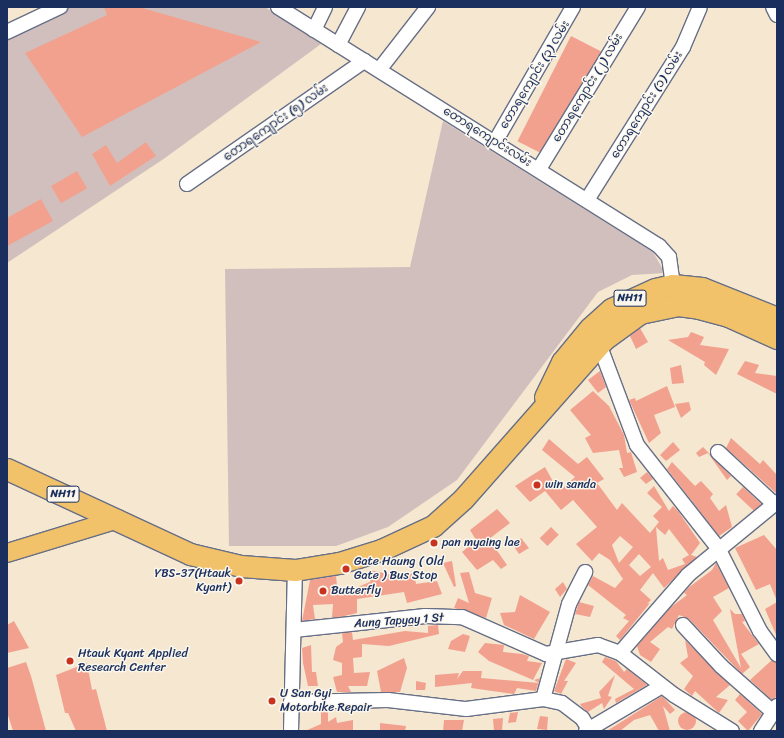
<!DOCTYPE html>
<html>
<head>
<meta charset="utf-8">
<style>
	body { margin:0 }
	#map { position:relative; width:784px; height:738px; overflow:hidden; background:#f5e7d0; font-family:Sriracha,"Noto Sans Myanmar",sans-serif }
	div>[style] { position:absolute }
	.industrial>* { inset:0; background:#d1bfbd }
	.building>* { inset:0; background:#f2a18f; transform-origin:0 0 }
	.round { border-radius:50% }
	.roads { filter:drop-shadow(1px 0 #676f86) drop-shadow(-1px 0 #676f86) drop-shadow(0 1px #676f86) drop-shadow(0 -1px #676f86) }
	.minor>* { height:14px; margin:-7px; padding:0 7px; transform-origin:7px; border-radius:7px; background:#fff }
	.major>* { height:18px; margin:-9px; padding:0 9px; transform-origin:9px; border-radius:9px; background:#f2c26a }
	.highway>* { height:21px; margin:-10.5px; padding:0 10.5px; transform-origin:10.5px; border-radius:10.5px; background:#f2c26a }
	.dots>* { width:11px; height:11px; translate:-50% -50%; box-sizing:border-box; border:2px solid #fbf7ec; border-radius:50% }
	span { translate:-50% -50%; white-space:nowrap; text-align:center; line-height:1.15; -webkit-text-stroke:3px #fbf7ec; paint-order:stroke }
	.shield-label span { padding:1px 3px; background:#fbf7ec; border:1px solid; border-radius:3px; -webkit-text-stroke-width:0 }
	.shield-label { font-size:11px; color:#1b2f5e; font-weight:700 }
	.street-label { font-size:12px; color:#1b2f5e }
	.poi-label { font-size:12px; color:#1b2f5e }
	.left { translate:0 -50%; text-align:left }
	.right { translate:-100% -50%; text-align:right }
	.frame { position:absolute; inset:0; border:8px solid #1b2f5e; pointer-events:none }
</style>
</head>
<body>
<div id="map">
	<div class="industrial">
		<div style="clip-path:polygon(66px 7px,265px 7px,321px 44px,165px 158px,7px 263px,7px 37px)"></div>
		<div style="clip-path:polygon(443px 121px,653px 252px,665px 273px,632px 275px,598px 292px,457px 480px,388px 527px,336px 546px,229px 546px,225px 269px,410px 267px)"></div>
	</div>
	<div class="building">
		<div style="clip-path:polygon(104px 7px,139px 7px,261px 42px,82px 137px,25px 53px,107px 15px)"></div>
		<div style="left:571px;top:36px;width:34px;height:118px;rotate:27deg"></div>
		<div style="clip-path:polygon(146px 142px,156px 156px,110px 186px,92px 154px,106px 145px,117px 163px)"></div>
		<div style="left:77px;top:171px;width:20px;height:30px;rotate:60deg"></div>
		<div style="clip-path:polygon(41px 199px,53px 221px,7px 246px,7px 218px)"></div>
		<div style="clip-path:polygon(640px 328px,648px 342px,636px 349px,630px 336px)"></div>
		<div style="clip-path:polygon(691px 332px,704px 337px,700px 345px,729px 349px,716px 375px,704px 365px,705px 362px,668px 340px,688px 337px)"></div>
		<div style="clip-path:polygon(745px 361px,759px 365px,755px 373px,777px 376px,777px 394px,737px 374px)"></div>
		<div style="clip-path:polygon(681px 365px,684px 383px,672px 384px,670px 368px)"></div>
		<div style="clip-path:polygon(600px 371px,606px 387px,598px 393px,588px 380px)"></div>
		<div style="clip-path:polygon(667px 386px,675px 407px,654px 415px,661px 433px,649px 443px,629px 400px,635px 398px,636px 401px)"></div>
		<div style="clip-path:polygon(593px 391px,609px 406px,624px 435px,627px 453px,631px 452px,637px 472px,624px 477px,619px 468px,623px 468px,619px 450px,593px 453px,585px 438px,591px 435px,570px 410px)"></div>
		<div style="clip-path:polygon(689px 402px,691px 410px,681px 418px,675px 404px)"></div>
		<div style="clip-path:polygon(731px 438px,760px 464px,763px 460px,777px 475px,777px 494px,726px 448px)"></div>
		<div style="clip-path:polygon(evenodd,549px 439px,578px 464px,587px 457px,604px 479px,597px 483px,617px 510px,622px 503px,650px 533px,659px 522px,653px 516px,662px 507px,647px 493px,654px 486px,669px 511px,673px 506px,678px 511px,700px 543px,691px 555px,697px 557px,664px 588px,653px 573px,640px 590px,651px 600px,647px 604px,650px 603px,620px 640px,616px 636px,629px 621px,623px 618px,626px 615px,588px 585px,593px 576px,615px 588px,623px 579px,610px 560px,599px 553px,592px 561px,576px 544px,597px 527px,573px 500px,561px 510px,545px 491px,530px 502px,515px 486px,545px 467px,555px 485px,559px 482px,563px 488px,575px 477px,542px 450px,549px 439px,656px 527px,665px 535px,669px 529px,689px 555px,682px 559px,685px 564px,668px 570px,663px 558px,659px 561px,656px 527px,549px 439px,620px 536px,633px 547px,619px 563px,612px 545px,620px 536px,549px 439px,639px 554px,651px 567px,640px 576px,629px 565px,639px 554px)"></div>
		<div style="clip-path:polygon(673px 442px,680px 450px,666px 461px,660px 455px)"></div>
		<div style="clip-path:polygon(703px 447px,731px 476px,727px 480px,708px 453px,699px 457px,696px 453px)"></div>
		<div style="clip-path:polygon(672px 462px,695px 486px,701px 481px,713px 494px,710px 498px,719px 511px,726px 505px,732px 527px,719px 536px,667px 469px)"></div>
		<div style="clip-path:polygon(647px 472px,653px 479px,646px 484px,640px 478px)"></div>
		<div style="left:743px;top:487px;width:25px;height:10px;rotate:43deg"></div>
		<div style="clip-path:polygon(497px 509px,510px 523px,489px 539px,507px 565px,501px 569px,493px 560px,477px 570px,462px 552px,476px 540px,470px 530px)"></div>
		<div style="left:551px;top:527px;width:11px;height:16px;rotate:45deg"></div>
		<div style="clip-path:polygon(764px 535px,777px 550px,777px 601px,770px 584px,756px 590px,735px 548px)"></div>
		<div style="clip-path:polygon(521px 538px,529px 548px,519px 554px,513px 545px)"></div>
		<div style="clip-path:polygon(452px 561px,456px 586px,454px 587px,443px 563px)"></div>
		<div style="clip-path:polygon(716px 563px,729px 588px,713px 597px,722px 611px,713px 620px,741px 668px,730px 609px,735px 614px,742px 614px,745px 621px,742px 622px,759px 644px,741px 654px,750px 667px,742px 674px,689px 619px,679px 615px,672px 629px,668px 627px,650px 642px,660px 649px,651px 662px,640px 655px,637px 646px,671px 607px,687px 595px,684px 593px,688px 588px,712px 570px)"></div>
		<div style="clip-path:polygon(370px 570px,396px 576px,414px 573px,416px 584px,437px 581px,442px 594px,407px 603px,404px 592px,357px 599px,357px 613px,340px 617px,332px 617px,333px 604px,313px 605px,315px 619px,302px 621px,310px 580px,336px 576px,338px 595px,370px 582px)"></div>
		<div style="clip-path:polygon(469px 572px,475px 593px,492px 598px,486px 618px,454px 608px,458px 598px,469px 603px,460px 573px)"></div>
		<div style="clip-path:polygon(563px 582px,567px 589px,560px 597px,555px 589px)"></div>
		<div style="clip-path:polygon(520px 595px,550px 612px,534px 639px,504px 625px,500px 613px,515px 612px)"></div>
		<div style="clip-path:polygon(579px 602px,594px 606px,590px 617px,575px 614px)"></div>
		<div style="clip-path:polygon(777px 602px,777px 637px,765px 609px)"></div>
		<div style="clip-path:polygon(14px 621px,29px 648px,7px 653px,7px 625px)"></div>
		<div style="clip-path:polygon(438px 625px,439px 634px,389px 646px,362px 644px,362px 657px,353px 658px,354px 673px,370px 672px,367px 686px,348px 686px,351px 692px,337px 692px,333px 677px,342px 675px,342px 663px,333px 660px,336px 647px,343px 642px,342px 633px,352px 632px,353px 640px,405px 631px,428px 633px,428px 626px)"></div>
		<div style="clip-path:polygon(463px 634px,470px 636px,465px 652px,448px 649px,451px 641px)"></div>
		<div style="clip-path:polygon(685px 640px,730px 685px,716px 697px,728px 700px,719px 713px,695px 691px,692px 696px,684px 689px,693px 676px,680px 663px,688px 657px)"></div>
		<div style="clip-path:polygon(485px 643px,504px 645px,503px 652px,522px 654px,529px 656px,527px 661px,542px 663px,533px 680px,489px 661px,478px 652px)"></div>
		<div style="clip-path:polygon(311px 645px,312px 672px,316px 672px,318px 686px,308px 686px,303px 663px,302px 648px)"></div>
		<div style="clip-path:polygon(605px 657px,616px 661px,624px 672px,627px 669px,647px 685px,616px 703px,615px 699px,634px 689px,602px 662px)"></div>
		<div style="clip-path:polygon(404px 658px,407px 668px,400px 692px,381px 692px,377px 671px)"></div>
		<div style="clip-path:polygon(566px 659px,576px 663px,564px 681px,568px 681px,561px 694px,554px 691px)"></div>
		<div style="clip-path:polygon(772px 660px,777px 663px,777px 696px,772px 700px,750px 680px)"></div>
		<div style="clip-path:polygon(26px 662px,31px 676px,46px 731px,13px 731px,7px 712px,7px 668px)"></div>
		<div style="clip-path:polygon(87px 663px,92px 690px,96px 689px,107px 731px,76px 731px,68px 713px,65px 713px,56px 675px)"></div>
		<div style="clip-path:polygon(463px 671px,482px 671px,481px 678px,539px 683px,534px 680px,540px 678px,536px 691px,517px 688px,514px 694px,471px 688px,472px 683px,435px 687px,435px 675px,459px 673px,457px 679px)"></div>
		<div style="clip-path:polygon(615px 675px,608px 696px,612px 697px,604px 709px,602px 703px,588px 712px,582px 707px,580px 704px,601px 698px,599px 692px)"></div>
		<div style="clip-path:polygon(416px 681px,426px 683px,425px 690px,416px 690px)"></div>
		<div style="clip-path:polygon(740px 694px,762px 714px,748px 731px,738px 721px,747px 712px,735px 700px)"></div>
		<div style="clip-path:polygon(662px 696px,675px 710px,670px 714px,663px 706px,670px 731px,659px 731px,650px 715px,634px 720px,620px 731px,607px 731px)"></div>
		<div style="clip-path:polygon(321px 711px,328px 711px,328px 722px,336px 717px,337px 723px,353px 720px,353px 731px,305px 731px,321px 724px)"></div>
		<div style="clip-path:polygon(518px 712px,516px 722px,508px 723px,510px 713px)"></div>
		<div class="round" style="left:678px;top:712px;width:18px;height:18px"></div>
		<div style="clip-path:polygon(540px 716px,548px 717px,547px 730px,537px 729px)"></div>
		<div style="clip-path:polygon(503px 718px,502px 731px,494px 731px,493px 719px)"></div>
		<div style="clip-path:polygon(444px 720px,464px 720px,462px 731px,443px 731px)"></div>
		<div style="clip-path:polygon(380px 723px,406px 726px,405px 731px,380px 731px)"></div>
	</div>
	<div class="roads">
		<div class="minor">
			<div style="left:278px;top:7px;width:450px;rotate:32.1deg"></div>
			<div style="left:659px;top:246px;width:15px;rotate:48deg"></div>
			<div style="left:669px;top:257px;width:28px;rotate:82deg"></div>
			<div style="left:773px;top:7px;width:9px;rotate:63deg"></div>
			<div style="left:314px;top:30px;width:25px;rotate:-64deg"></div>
			<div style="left:7px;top:32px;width:59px;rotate:-25.3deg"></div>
			<div style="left:338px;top:45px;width:43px;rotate:-62.2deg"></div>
			<div style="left:379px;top:70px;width:80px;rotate:-52.1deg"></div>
			<div style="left:495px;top:142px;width:156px;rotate:-60deg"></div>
			<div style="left:539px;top:169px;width:190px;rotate:-58.6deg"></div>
			<div style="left:187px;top:184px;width:216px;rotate:-34.8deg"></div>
			<div style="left:587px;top:200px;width:181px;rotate:-57.9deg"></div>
			<div style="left:683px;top:47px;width:43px;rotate:-67deg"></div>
			<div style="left:599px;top:344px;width:108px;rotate:69.4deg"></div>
			<div style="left:637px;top:445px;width:131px;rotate:51.8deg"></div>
			<div style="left:718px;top:548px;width:93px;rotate:63.2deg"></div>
			<div style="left:760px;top:631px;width:29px;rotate:54deg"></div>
			<div style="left:718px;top:452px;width:76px;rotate:42.9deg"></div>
			<div style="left:683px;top:625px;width:56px;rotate:47.2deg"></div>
			<div style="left:721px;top:666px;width:69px;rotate:41.5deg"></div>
			<div style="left:294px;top:630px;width:132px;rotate:-6.1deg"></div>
			<div style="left:425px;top:616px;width:37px;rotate:2deg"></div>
			<div style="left:462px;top:617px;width:92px;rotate:23.8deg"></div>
			<div style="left:546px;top:654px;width:53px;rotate:-9.8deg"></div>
			<div style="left:598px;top:645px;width:23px;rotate:20deg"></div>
			<div style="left:620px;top:653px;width:68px;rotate:37.9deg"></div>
			<div style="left:674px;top:695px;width:68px;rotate:31.8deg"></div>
			<div style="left:620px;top:653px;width:103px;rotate:-48.9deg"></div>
			<div style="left:688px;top:575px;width:115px;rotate:-39.4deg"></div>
			<div style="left:543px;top:699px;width:98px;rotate:-74.7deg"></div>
			<div style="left:569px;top:604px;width:36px;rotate:-63deg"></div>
			<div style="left:291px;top:702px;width:97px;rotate:-1.2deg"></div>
			<div style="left:388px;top:700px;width:79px;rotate:6.6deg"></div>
			<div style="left:466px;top:709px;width:78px;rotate:-7.4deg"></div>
			<div style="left:543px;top:699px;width:19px;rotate:12deg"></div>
			<div style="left:562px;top:703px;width:25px;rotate:37deg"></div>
			<div style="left:582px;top:718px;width:15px;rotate:58deg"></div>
			<div style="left:291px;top:731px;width:161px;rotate:-88.6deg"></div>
			<div style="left:586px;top:731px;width:88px;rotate:-30.6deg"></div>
			<div style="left:761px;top:731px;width:30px;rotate:-57deg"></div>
		</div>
		<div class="major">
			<div style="left:7px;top:553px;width:116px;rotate:-17deg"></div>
		</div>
		<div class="highway">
			<div style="left:545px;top:397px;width:39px;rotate:-64deg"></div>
			<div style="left:562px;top:362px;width:44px;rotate:-50.5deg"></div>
			<div style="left:590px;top:328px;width:28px;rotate:-42deg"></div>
			<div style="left:611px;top:309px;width:48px;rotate:-24.4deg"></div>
			<div style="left:655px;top:289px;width:18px;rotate:-13deg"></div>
			<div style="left:673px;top:285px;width:29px;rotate:6deg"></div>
			<div style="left:702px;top:288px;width:81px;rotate:21.8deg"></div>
			<div style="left:7px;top:469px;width:202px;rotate:24.9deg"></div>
			<div style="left:190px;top:554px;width:52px;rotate:13.2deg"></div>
			<div style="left:241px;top:566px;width:54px;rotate:4.2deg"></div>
			<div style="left:295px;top:570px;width:45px;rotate:-9deg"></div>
			<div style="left:339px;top:563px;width:44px;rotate:-17.2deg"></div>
			<div style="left:381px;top:550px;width:57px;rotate:-24.8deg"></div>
			<div style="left:433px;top:526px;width:40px;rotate:-42deg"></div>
			<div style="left:463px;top:499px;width:212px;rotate:-48.6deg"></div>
			<div style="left:603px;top:340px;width:46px;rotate:-36.1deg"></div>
			<div style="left:640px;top:313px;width:39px;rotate:-12deg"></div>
			<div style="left:678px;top:305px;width:21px;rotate:8deg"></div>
			<div style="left:699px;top:308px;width:30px;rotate:15deg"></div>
			<div style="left:728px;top:316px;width:54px;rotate:24.2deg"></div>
		</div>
	</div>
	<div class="dots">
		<div style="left:537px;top:485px;background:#c8321e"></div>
		<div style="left:434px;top:543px;background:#c8321e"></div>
		<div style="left:346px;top:569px;background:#c8321e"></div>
		<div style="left:239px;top:581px;background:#c8321e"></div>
		<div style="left:323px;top:591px;background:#c8321e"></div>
		<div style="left:70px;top:661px;background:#c8321e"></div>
		<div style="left:272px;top:701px;background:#c8321e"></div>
	</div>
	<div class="shield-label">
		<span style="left:630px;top:298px">NH11</span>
		<span style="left:63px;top:494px">NH11</span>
	</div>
	<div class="street-label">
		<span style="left:535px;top:75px;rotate:-59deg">တောရကျောင်း (၃) လမ်း</span>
		<span style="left:588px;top:88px;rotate:-59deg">တောရကျောင်း (၂) လမ်း</span>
		<span style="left:647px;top:105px;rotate:-58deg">တောရကျောင်း (၁) လမ်း</span>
		<span style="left:276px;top:123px;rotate:-35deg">တောရကျောင်း (၅) လမ်း</span>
		<span style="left:487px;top:137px;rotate:32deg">တောရကျောင်းလမ်း</span>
		<span style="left:399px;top:621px;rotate:-4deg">Aung Tapyay 1 St</span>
	</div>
	<div class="poi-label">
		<span class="left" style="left:545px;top:485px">win sanda</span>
		<span class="left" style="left:442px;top:543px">pan myaing lae</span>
		<span class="left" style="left:354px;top:569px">Gate Haung ( Old<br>Gate ) Bus Stop</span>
		<span class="right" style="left:231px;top:581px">YBS-37(Htauk<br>Kyant)</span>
		<span class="left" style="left:331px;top:591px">Butterfly</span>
		<span class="left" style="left:78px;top:661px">Htauk Kyant Applied<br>Research Center</span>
		<span class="left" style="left:280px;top:701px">U San Gyi<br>Motorbike Repair</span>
	</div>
	<div class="frame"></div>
</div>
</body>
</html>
